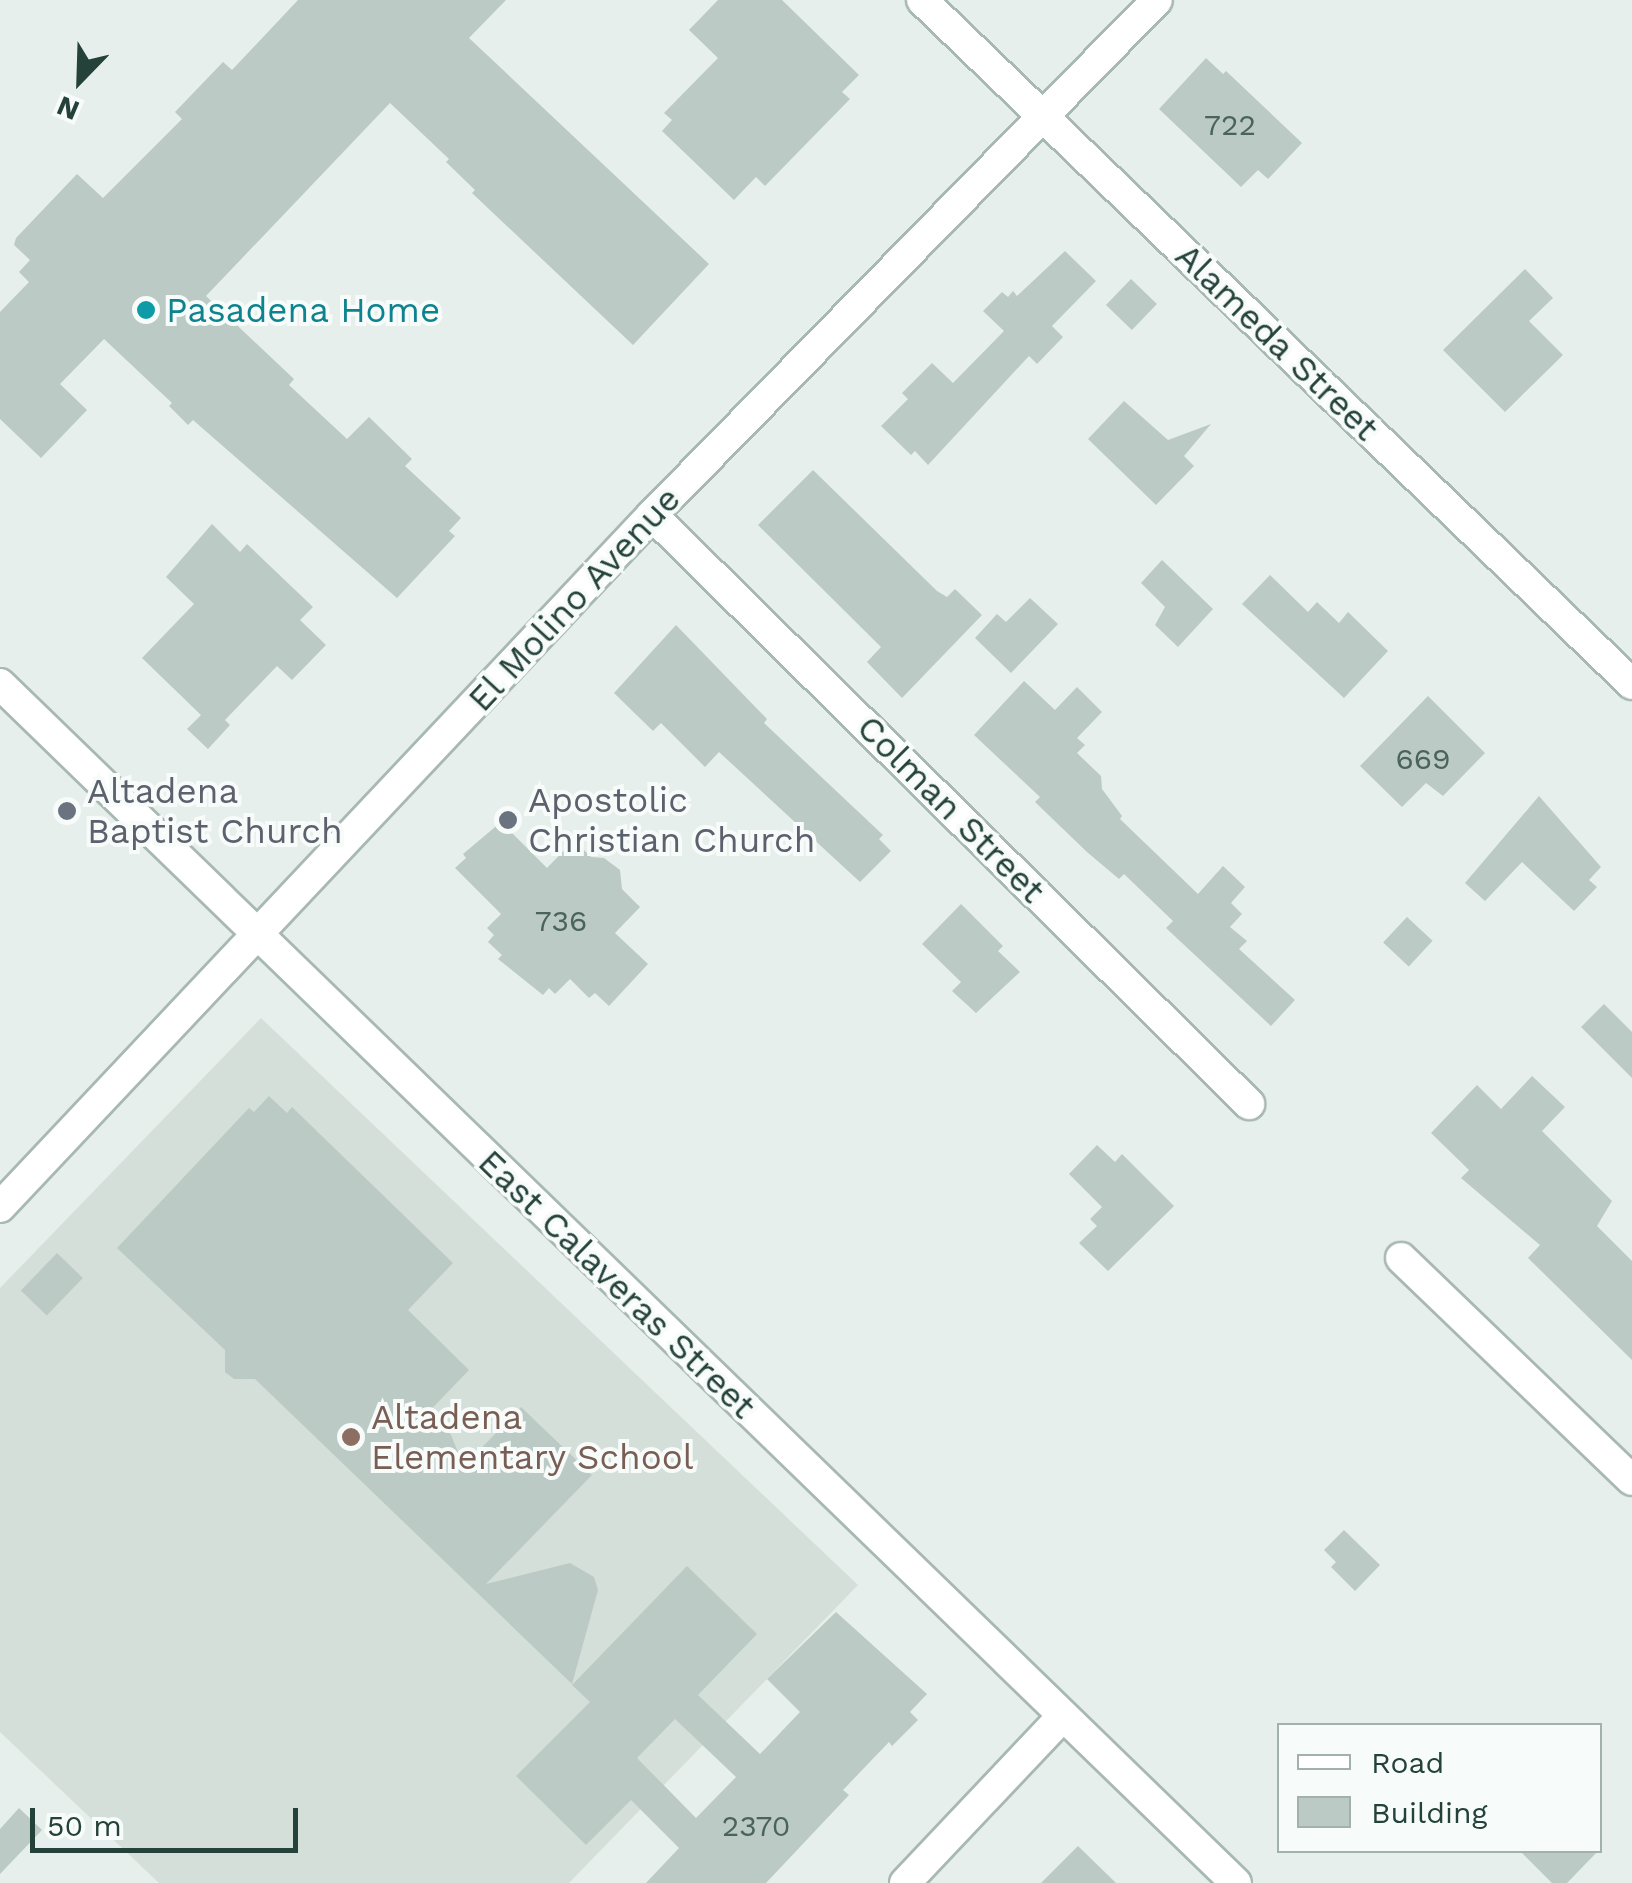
<!DOCTYPE html>
<html>
<head>
<meta charset="utf-8">
<style>
	body { margin:0 }
	#map { position:relative; width:1632px; height:1883px; overflow:hidden; background:#e6efeb; font-family:"Work Sans",sans-serif }
	div>[style] { position:absolute }
	.built>* { inset:0; background:#d4dfda }
	.building>* { inset:0; background:#bbcac4; transform-origin:0 0 }
	.roads { filter:drop-shadow(2px 0 #a8b8b2) drop-shadow(-2px 0 #a8b8b2) drop-shadow(0 2px #a8b8b2) drop-shadow(0 -2px #a8b8b2) }
	.street>* { height:30px; margin:-15px; padding:0 15px; transform-origin:15px; border-radius:15px; background:#fff }
	.secondary>* { height:30px; margin:-15px; padding:0 15px; transform-origin:15px; border-radius:15px; background:#fff }
	.dots>* { width:28px; height:28px; translate:-50% -50%; box-sizing:border-box; border:5px solid #f7fbf9; border-radius:50% }
	span { translate:-50% -50%; white-space:nowrap; text-align:center; line-height:1.15; -webkit-text-stroke:8px #f7fbf9; paint-order:stroke }
	.number-label { font-size:30px; color:#4a645c }
	.number-label span { -webkit-text-stroke-width:0 }
	.culture-label { font-size:35px; color:#0d838f }
	.left { translate:0 -50%; text-align:left }
	.street-label { font-size:35px; color:#24423a }
	.worship-label { font-size:35px; color:#5b616d }
	.education-label { font-size:35px; color:#785e54 }
	.legend { position:absolute; left:1277px; top:1723px; width:325px; height:130px; box-sizing:border-box; background:#f7fbf9; border:2px solid #a3b1ad; margin:0; padding:12px 18px; list-style:none; font-size:30px; color:#24423a }
	.legend li { display:flex; align-items:center; gap:20px; height:50px }
	.legend b { width:50px; border:2px solid #a3b1ad }
	.north { position:absolute; left:30px; top:30px; width:100px; height:100px; -webkit-text-stroke:8px #f7fbf9; paint-order:stroke; rotate:203deg; font-size:28px; font-weight:700; line-height:40px; text-align:center; color:#24423a }
	.north::after { content:''; display:block; margin:auto; width:35px; height:45px; background:#24423a; clip-path:polygon(50% 0,100% 100%,50% 72%,0 100%) }
	.scale { position:absolute; left:30px; top:1808px; width:268px; height:45px; box-sizing:border-box; border:5px solid #24423a; border-top:0; padding-left:12px; font-size:30px; line-height:35px; white-space:nowrap; color:#24423a; -webkit-text-stroke:8px #f7fbf9; paint-order:stroke }
</style>
</head>
<body>
<div id="map">
	<div class="built">
		<div style="clip-path:polygon(261px 1018px,858px 1585px,569px 1883px,159px 1883px,0 1732px,0 1288px)"></div>
	</div>
	<div class="building">
		<div style="clip-path:polygon(298px 0,506px 0,469px 38px,709px 264px,633px 345px,472px 193px,475px 190px,446px 162px,449px 159px,390px 103px,206px 296px,294px 379px,289px 385px,347px 439px,369px 417px,412px 459px,405px 466px,461px 518px,449px 531px,455px 536px,397px 598px,193px 420px,188px 425px,169px 406px,172px 403px,104px 339px,60px 384px,87px 410px,41px 458px,0 419px,0 312px,29px 282px,19px 272px,30px 260px,14px 245px,16px 238px,77px 174px,103px 198px,182px 119px,175px 112px,223px 62px,232px 70px)"></div>
		<div style="clip-path:polygon(718px 0,782px 0,859px 75px,842px 92px,850px 99px,765px 186px,756px 177px,734px 200px,662px 131px,672px 120px,664px 113px,718px 58px,689px 30px)"></div>
		<div style="clip-path:polygon(1206px 58px,1223px 74px,1226px 71px,1302px 143px,1268px 179px,1258px 170px,1241px 187px,1159px 109px)"></div>
		<div style="clip-path:polygon(1065px 251px,1096px 281px,1052px 326px,1063px 337px,1037px 364px,1029px 356px,928px 465px,915px 451px,911px 455px,881px 426px,908px 399px,902px 393px,932px 363px,953px 383px,1004px 331px,983px 311px,1002px 292px,1008px 297px,1013px 291px,1017px 296px)"></div>
		<div style="clip-path:polygon(1525px 269px,1553px 298px,1529px 321px,1563px 355px,1505px 412px,1443px 350px)"></div>
		<div style="left:1131px;top:279px;width:36px;height:36px;rotate:44deg"></div>
		<div style="clip-path:polygon(1124px 401px,1168px 440px,1211px 424px,1184px 456px,1194px 466px,1156px 505px,1088px 439px)"></div>
		<div style="clip-path:polygon(813px 470px,937px 591px,947px 597px,955px 589px,982px 615px,902px 698px,867px 662px,881px 647px,758px 525px)"></div>
		<div style="clip-path:polygon(212px 524px,240px 552px,247px 544px,313px 607px,300px 620px,326px 645px,292px 680px,277px 666px,225px 720px,230px 725px,208px 749px,187px 729px,201px 715px,142px 658px,194px 604px,166px 577px)"></div>
		<div style="clip-path:polygon(1162px 560px,1213px 609px,1178px 647px,1155px 625px,1165px 607px,1141px 583px)"></div>
		<div style="clip-path:polygon(1270px 575px,1308px 612px,1317px 602px,1339px 623px,1348px 612px,1388px 651px,1344px 698px,1242px 604px)"></div>
		<div style="clip-path:polygon(1030px 598px,1058px 624px,1011px 673px,975px 638px,997px 614px,1006px 622px)"></div>
		<div style="clip-path:polygon(676px 625px,767px 719px,764px 723px,883px 835px,879px 839px,891px 851px,860px 882px,719px 752px,705px 767px,661px 723px,653px 731px,614px 693px)"></div>
		<div style="clip-path:polygon(1024px 681px,1055px 710px,1077px 687px,1102px 712px,1077px 738px,1085px 745px,1077px 753px,1101px 776px,1102px 789px,1122px 816px,1120px 819px,1198px 894px,1223px 866px,1245px 887px,1231px 903px,1242px 914px,1230px 927px,1247px 941px,1239px 949px,1295px 1000px,1271px 1026px,1166px 928px,1173px 921px,1124px 874px,1119px 879px,1087px 852px,1035px 802px,1040px 797px,974px 735px)"></div>
		<div style="clip-path:polygon(1428px 696px,1485px 753px,1443px 796px,1426px 783px,1402px 807px,1360px 766px)"></div>
		<div style="clip-path:polygon(1539px 796px,1601px 867px,1589px 880px,1597px 887px,1574px 911px,1522px 862px,1485px 901px,1465px 883px)"></div>
		<div style="clip-path:polygon(501px 822px,547px 868px,574px 840px,591px 857px,604px 858px,620px 870px,622px 889px,640px 907px,615px 933px,648px 964px,609px 1006px,595px 993px,589px 998px,570px 979px,555px 994px,549px 988px,543px 995px,498px 959px,502px 955px,488px 942px,494px 935px,487px 928px,501px 914px,455px 868px,466px 858px,463px 854px)"></div>
		<div style="clip-path:polygon(961px 904px,1003px 946px,998px 951px,1020px 972px,976px 1013px,952px 991px,961px 982px,922px 944px)"></div>
		<div style="left:1407px;top:917px;width:35px;height:35px;rotate:43deg"></div>
		<div style="clip-path:polygon(1604px 1004px,1632px 1032px,1632px 1078px,1581px 1027px)"></div>
		<div style="clip-path:polygon(1532px 1076px,1565px 1107px,1542px 1131px,1612px 1201px,1597px 1226px,1632px 1261px,1632px 1360px,1528px 1258px,1540px 1245px,1461px 1178px,1469px 1170px,1431px 1133px,1477px 1085px,1501px 1109px)"></div>
		<div style="clip-path:polygon(269px 1096px,287px 1113px,292px 1107px,453px 1263px,408px 1310px,469px 1370px,419px 1422px,450px 1433px,464px 1466px,521px 1407px,592px 1475px,486px 1584px,570px 1563px,594px 1577px,598px 1590px,572px 1684px,255px 1379px,234px 1379px,225px 1372px,225px 1350px,117px 1248px,249px 1108px,254px 1112px)"></div>
		<div style="clip-path:polygon(1097px 1145px,1115px 1162px,1122px 1154px,1174px 1206px,1108px 1271px,1079px 1243px,1097px 1226px,1090px 1219px,1102px 1207px,1069px 1174px)"></div>
		<div style="left:57px;top:1253px;width:36px;height:52px;rotate:44deg"></div>
		<div style="clip-path:polygon(1344px 1530px,1380px 1565px,1355px 1591px,1331px 1567px,1336px 1562px,1324px 1550px)"></div>
		<div style="clip-path:polygon(evenodd,687px 1566px,757px 1634px,698px 1695px,760px 1754px,800px 1712px,767px 1679px,836px 1612px,927px 1694px,910px 1712px,918px 1720px,892px 1746px,889px 1742px,843px 1790px,849px 1795px,766px 1883px,646px 1883px,679px 1848px,631px 1800px,586px 1845px,516px 1776px,590px 1702px,572px 1685px,687px 1566px,675px 1719px,736px 1777px,696px 1818px,637px 1758px,675px 1719px)"></div>
		<div style="clip-path:polygon(19px 1808px,42px 1830px,0 1874px,0 1829px)"></div>
		<div style="clip-path:polygon(1078px 1846px,1116px 1883px,1041px 1883px)"></div>
		<div style="clip-path:polygon(1519px 1850px,1599px 1850px,1567px 1883px,1552px 1883px)"></div>
	</div>
	<div class="roads">
		<div class="street">
			<div style="left:922px;top:0;width:986px;rotate:43.93deg"></div>
			<div style="left:652px;top:515px;width:839px;rotate:44.61deg"></div>
			<div style="left:1401px;top:1258px;width:320px;rotate:43.9deg"></div>
			<div style="left:905px;top:1883px;width:230px;rotate:-46.6deg"></div>
		</div>
		<div class="secondary">
			<div style="left:0;top:684px;width:1722px;rotate:44.13deg"></div>
			<div style="left:0;top:1207px;width:951px;rotate:-46.7deg"></div>
			<div style="left:652px;top:515px;width:721px;rotate:-45.56deg"></div>
		</div>
	</div>
	<div class="dots">
		<div style="left:146px;top:310px;background:#0f9aa8"></div>
		<div style="left:67px;top:811px;background:#6b7280"></div>
		<div style="left:508px;top:820px;background:#6b7280"></div>
		<div style="left:351px;top:1437px;background:#8d6e63"></div>
	</div>
	<div class="number-label">
		<span style="left:1230px;top:125px">722</span>
		<span style="left:1423px;top:759px">669</span>
		<span style="left:561px;top:921px">736</span>
		<span style="left:756px;top:1826px">2370</span>
	</div>
	<div class="culture-label">
		<span class="left" style="left:166px;top:310px">Pasadena Home</span>
	</div>
	<div class="street-label">
		<span style="left:1277px;top:342px;rotate:44deg">Alameda Street</span>
		<span style="left:574px;top:599px;rotate:-47deg">El Molino Avenue</span>
		<span style="left:951px;top:809px;rotate:45deg">Colman Street</span>
		<span style="left:617px;top:1284px;rotate:44deg">East Calaveras Street</span>
	</div>
	<div class="worship-label">
		<span class="left" style="left:87px;top:811px">Altadena<br>Baptist Church</span>
		<span class="left" style="left:528px;top:820px">Apostolic<br>Christian Church</span>
	</div>
	<div class="education-label">
		<span class="left" style="left:371px;top:1437px">Altadena<br>Elementary School</span>
	</div>
	<ul class="legend">
	<li><b style="height:12px;background:#fff"></b>Road</li>
	<li><b style="height:28px;background:#bbcac4"></b>Building</li>
	</ul>
	<div class="north">N</div>
	<div class="scale">50 m</div>
</div>
</body>
</html>
